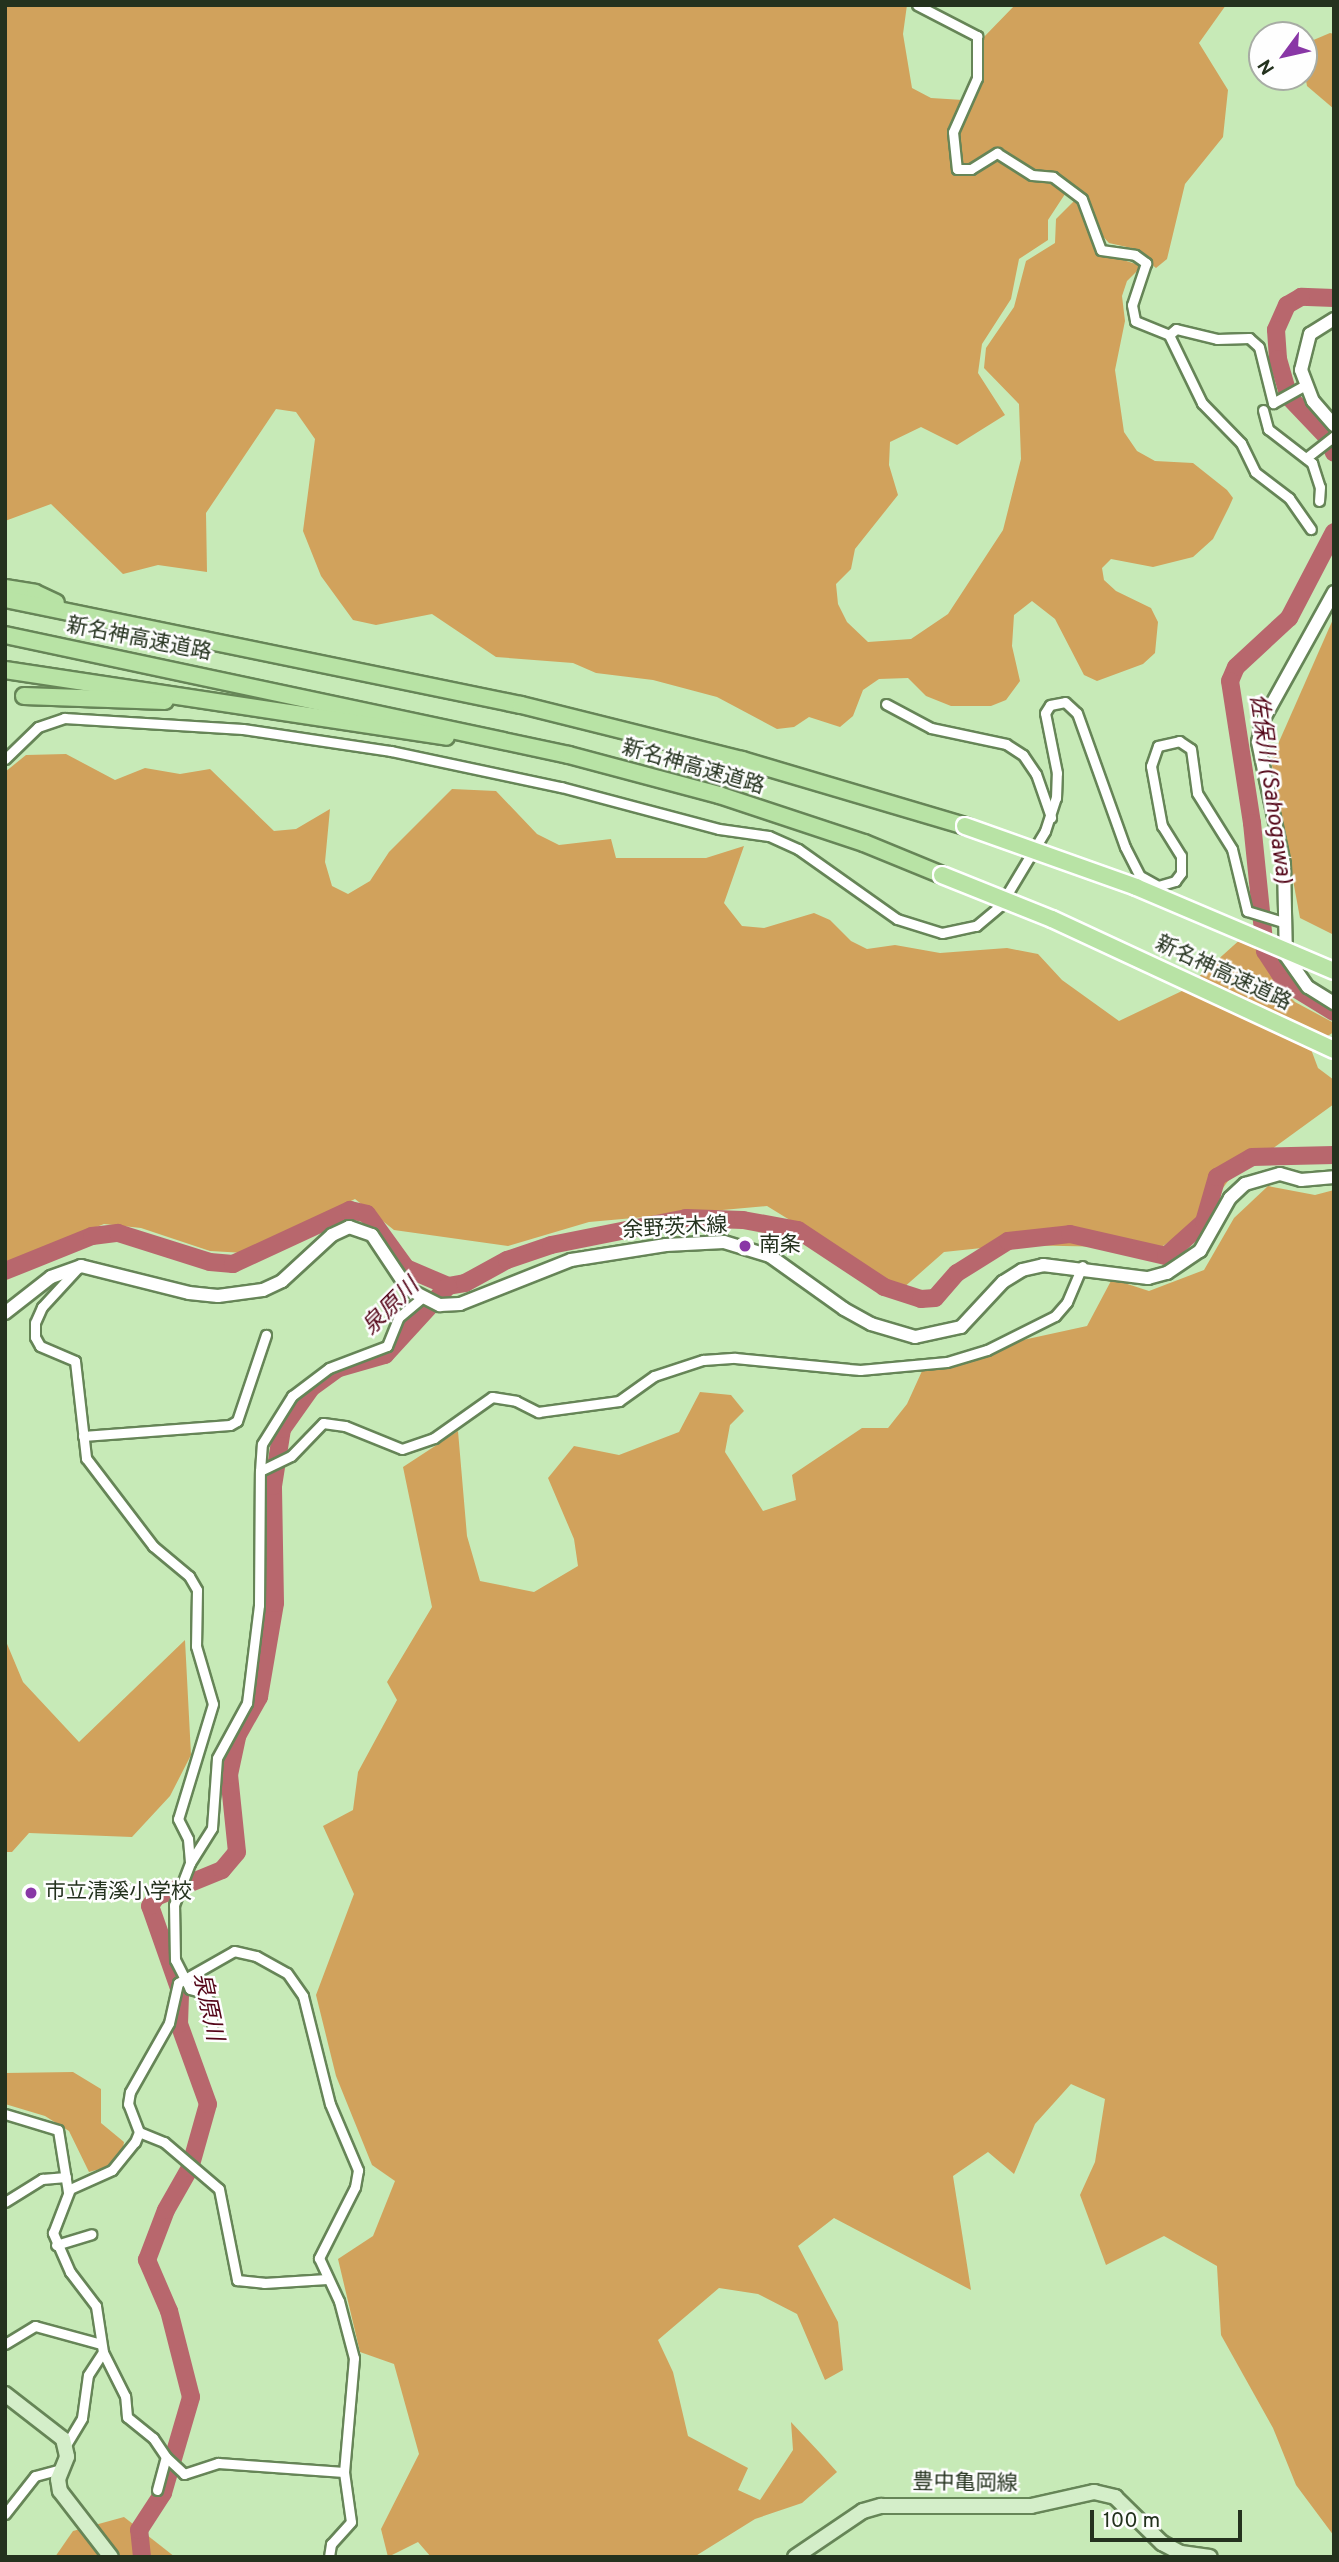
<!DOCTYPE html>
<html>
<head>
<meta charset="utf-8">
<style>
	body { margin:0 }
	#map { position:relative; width:1339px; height:2562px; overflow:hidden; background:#c7eab7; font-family:Overpass,"Noto Sans JP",sans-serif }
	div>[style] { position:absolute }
	.forest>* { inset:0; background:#d1a25c }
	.river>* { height:18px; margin:-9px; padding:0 9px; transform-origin:9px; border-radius:9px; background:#b8676d }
	.roads { filter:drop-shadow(2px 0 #668557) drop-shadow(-2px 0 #668557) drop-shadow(0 2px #668557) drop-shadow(0 -2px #668557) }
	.street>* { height:9px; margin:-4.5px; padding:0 4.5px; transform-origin:4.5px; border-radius:4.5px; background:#fff }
	.secondary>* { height:12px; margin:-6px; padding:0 6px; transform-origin:6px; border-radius:6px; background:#fff }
	.primary>* { height:14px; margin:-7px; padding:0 7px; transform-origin:7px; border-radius:7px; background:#d4eec9 }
	.highway>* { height:16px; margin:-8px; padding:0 8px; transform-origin:8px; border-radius:8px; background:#b8e3a5 }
	.bridges { filter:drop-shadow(2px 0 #fff) drop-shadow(-2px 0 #fff) drop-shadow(0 2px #fff) drop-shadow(0 -2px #fff) }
	.highway-bridge>* { height:16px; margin:-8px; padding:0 8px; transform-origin:8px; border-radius:8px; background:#b8e3a5 }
	.dots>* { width:19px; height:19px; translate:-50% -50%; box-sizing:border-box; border:4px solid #fefefe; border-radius:50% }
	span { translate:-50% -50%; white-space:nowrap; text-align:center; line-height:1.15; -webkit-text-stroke:5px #fefefe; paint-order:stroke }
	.street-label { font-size:21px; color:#24321e }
	.poi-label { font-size:21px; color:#24321e }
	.left { translate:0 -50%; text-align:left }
	.water-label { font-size:23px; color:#530517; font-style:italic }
	.frame { position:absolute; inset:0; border:7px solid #24321e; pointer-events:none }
	.north { position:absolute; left:1248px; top:21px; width:70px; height:70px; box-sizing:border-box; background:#fefefe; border:2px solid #a7aca4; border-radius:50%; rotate:237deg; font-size:19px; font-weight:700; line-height:28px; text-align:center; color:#24321e }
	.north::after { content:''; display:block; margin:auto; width:24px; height:32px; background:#8937a6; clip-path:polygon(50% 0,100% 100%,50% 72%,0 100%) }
	.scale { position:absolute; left:1090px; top:2510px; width:152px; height:32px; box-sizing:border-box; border:4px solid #24321e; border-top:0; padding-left:9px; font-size:21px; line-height:24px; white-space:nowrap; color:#24321e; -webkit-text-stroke:5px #fefefe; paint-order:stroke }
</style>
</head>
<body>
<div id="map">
	<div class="forest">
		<div style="clip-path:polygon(5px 5px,907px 5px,903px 34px,912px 88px,931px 98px,963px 100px,959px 116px,949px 125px,953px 169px,959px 174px,972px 173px,997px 156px,1009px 169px,1028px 178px,1053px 181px,1065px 194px,1048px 220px,1048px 240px,1019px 259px,1011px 299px,982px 344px,978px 373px,1005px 415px,957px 445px,921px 427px,890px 442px,889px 465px,898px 495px,855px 549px,851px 569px,836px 584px,838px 604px,847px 622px,868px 642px,911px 639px,948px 614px,1003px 530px,1021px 459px,1019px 404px,984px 368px,986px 348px,1014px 307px,1026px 261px,1055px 243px,1056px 219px,1075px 200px,1080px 201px,1095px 251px,1142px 266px,1127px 281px,1122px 296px,1125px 321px,1115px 370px,1124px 432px,1137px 451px,1155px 461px,1193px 463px,1227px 490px,1233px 498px,1229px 507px,1213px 539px,1193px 557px,1153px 567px,1111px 559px,1102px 568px,1104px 580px,1116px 591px,1151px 608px,1158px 622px,1155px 653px,1143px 664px,1097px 681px,1084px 675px,1055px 619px,1032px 601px,1014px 615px,1012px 646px,1020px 681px,1006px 700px,991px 706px,951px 706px,926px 696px,908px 678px,879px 679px,863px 690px,853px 716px,840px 727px,809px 717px,794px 727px,777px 729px,717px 697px,653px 680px,596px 673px,573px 663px,496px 657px,432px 614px,376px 625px,353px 620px,321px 576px,303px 531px,315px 439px,296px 412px,276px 409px,206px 513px,207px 572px,158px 565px,123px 574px,51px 504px,5px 521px)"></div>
		<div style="clip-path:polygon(1015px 5px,1226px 5px,1199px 43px,1228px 90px,1223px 137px,1185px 184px,1167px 259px,1156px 268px,1131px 248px,1109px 243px,1098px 231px,1085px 197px,1001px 152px,971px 166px,959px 167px,956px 130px,965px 118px,981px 66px,982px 39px)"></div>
		<div style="clip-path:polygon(1330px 33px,1334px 34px,1334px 109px,1307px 86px,1304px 70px,1304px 44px)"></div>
		<div style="clip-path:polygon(1334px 617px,1334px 935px,1300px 918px,1271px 760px)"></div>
		<div style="clip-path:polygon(66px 754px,115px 780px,145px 768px,180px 774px,210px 769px,274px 831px,296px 829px,330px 809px,325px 862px,332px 886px,348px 894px,370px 881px,389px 852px,452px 789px,496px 791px,537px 834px,559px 845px,611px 839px,616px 858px,706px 858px,744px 846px,724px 903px,742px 926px,764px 928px,814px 913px,830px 920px,851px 941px,867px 949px,895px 945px,940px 953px,1007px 948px,1038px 954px,1062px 980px,1119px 1021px,1184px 990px,1253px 928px,1260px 928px,1261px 958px,1276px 983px,1295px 1002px,1334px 1023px,1334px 1032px,1316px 1043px,1312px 1052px,1318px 1068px,1334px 1080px,1334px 1104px,1228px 1181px,1199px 1221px,1160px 1248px,1010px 1245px,944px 1252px,902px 1289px,767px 1206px,589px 1222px,508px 1246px,394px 1230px,355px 1199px,245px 1253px,210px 1251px,141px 1228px,104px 1224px,5px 1263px,5px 772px,26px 755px)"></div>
		<div style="clip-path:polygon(1268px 1186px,1315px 1195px,1334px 1190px,1334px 2536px,1296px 2485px,1273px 2428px,1221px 2335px,1217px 2266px,1164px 2236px,1106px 2265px,1080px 2195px,1095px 2162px,1105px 2099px,1071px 2084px,1035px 2124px,1014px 2174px,988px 2152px,953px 2176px,971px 2290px,834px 2218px,798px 2246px,838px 2322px,843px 2370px,825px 2380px,797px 2314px,758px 2294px,719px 2288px,658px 2340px,673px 2372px,688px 2436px,748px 2468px,738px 2490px,760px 2500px,793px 2450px,791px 2422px,820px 2453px,837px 2472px,802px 2503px,755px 2519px,694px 2557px,431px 2557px,418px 2542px,388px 2557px,381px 2529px,419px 2454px,394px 2364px,360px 2352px,338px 2259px,373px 2236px,395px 2181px,372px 2165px,336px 2076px,316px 1995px,354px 1894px,323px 1826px,353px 1810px,358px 1772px,397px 1700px,387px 1682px,432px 1607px,403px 1467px,458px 1431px,467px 1536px,480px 1581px,534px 1592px,578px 1566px,574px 1539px,548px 1478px,574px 1446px,619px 1455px,679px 1432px,700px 1392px,731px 1395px,744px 1411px,730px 1425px,725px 1452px,763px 1511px,796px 1500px,792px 1475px,862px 1428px,888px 1428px,907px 1404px,922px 1371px,1009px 1343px,1087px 1326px,1112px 1279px,1149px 1291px,1204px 1270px,1234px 1218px)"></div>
		<div style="clip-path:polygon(5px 1639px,23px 1682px,79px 1742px,185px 1640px,191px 1755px,170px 1796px,132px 1837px,29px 1833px,12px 1852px,5px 1852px)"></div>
		<div style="clip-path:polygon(73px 2072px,101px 2089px,101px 2123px,124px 2142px,122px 2155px,111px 2166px,89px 2172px,69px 2131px,45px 2116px,5px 2104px,5px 2073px)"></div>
		<div style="clip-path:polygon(124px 2517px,175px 2557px,55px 2557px,73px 2531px)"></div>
	</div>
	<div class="river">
		<div style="left:1334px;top:298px;width:33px;rotate:-178deg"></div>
		<div style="left:1301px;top:297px;width:16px;rotate:150deg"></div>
		<div style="left:1287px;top:305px;width:27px;rotate:114deg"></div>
		<div style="left:1276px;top:330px;width:29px;rotate:86deg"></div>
		<div style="left:1278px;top:359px;width:40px;rotate:74deg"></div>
		<div style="left:1289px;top:397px;width:57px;rotate:46.4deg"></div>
		<div style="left:1328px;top:438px;width:16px;rotate:68deg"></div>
		<div style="left:1334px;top:532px;width:97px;rotate:117.6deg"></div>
		<div style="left:1289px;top:618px;width:72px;rotate:137.2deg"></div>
		<div style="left:1236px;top:667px;width:15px;rotate:113deg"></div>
		<div style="left:1230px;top:681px;width:144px;rotate:81.2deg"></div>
		<div style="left:1252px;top:823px;width:129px;rotate:84.2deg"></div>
		<div style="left:1265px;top:951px;width:37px;rotate:57deg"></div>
		<div style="left:1285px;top:982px;width:57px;rotate:31.5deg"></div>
		<div style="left:5px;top:1271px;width:94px;rotate:-21.9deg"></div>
		<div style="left:92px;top:1236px;width:26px;rotate:-7deg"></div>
		<div style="left:118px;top:1233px;width:96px;rotate:17.5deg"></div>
		<div style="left:210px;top:1262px;width:23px;rotate:5deg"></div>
		<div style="left:233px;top:1264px;width:129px;rotate:-24.8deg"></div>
		<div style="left:350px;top:1210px;width:17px;rotate:13deg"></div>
		<div style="left:367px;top:1214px;width:67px;rotate:54.2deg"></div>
		<div style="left:406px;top:1268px;width:46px;rotate:23.2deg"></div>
		<div style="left:448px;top:1286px;width:17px;rotate:-10deg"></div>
		<div style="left:465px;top:1283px;width:48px;rotate:-28.7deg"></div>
		<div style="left:507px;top:1260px;width:46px;rotate:-18.8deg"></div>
		<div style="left:551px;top:1245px;width:138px;rotate:-11.3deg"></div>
		<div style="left:686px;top:1218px;width:57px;rotate:2deg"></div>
		<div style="left:743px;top:1220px;width:56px;rotate:10.3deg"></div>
		<div style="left:798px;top:1230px;width:103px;rotate:33.5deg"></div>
		<div style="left:884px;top:1287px;width:39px;rotate:18deg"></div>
		<div style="left:921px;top:1299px;width:14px;rotate:-4deg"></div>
		<div style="left:935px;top:1298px;width:33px;rotate:-49deg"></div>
		<div style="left:957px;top:1273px;width:60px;rotate:-32.1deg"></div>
		<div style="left:1008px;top:1241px;width:62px;rotate:-6.4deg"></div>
		<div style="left:1070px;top:1234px;width:98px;rotate:12.9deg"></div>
		<div style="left:1166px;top:1256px;width:51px;rotate:-41.8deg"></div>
		<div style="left:1204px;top:1222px;width:47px;rotate:-73.9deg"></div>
		<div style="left:1217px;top:1177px;width:40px;rotate:-29.7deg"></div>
		<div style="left:1252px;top:1157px;width:82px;rotate:-1.4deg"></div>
		<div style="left:142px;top:2557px;width:27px;rotate:-96deg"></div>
		<div style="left:139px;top:2530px;width:44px;rotate:-57deg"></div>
		<div style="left:163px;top:2493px;width:100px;rotate:-73.7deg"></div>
		<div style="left:191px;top:2397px;width:89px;rotate:-104.3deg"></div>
		<div style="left:169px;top:2311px;width:56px;rotate:-113.3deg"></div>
		<div style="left:147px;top:2260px;width:53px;rotate:-69.2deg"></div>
		<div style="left:166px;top:2210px;width:48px;rotate:-60.3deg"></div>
		<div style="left:190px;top:2168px;width:66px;rotate:-74.3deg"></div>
		<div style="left:208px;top:2104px;width:85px;rotate:-109.9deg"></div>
		<div style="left:179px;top:2024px;width:33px;rotate:-88deg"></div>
		<div style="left:180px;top:1991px;width:90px;rotate:-109.4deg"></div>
		<div style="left:150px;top:1906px;width:11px;rotate:-56deg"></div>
		<div style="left:156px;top:1897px;width:71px;rotate:-22.2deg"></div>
		<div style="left:222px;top:1870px;width:23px;rotate:-50deg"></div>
		<div style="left:237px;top:1852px;width:77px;rotate:-95.9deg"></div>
		<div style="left:229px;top:1775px;width:40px;rotate:-78deg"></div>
		<div style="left:237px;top:1736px;width:45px;rotate:-60.6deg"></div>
		<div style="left:259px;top:1697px;width:95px;rotate:-80.3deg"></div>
		<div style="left:275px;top:1603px;width:117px;rotate:-91deg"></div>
		<div style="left:273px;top:1486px;width:58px;rotate:-81deg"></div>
		<div style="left:282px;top:1429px;width:50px;rotate:-54.7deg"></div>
		<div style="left:311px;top:1388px;width:34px;rotate:-36deg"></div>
		<div style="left:339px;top:1368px;width:48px;rotate:-15.8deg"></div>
		<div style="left:385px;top:1355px;width:93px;rotate:-47.6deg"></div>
	</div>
	<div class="roads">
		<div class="street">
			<div style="left:917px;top:5px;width:68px;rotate:27.3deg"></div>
			<div style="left:977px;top:36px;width:42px;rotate:90deg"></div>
			<div style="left:977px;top:78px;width:59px;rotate:114deg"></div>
			<div style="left:953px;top:132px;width:37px;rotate:84deg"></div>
			<div style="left:957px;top:169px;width:14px"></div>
			<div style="left:971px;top:169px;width:31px;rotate:-32deg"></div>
			<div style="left:997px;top:153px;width:41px;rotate:32.2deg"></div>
			<div style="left:1032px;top:175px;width:21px;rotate:5deg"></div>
			<div style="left:1053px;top:177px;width:36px;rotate:37deg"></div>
			<div style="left:1082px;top:199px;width:54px;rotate:69.6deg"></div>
			<div style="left:1101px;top:250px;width:34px;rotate:8deg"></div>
			<div style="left:1135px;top:255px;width:14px;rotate:36deg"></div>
			<div style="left:1146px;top:263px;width:44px;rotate:108.4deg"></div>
			<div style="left:1132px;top:305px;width:16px;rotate:79deg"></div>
			<div style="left:1135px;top:321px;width:37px;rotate:22deg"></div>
			<div style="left:1169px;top:335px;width:9px;rotate:-41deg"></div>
			<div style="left:1176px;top:329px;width:42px;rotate:13.7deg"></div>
			<div style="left:1217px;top:339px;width:32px;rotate:-2deg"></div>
			<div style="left:1249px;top:338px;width:13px;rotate:42deg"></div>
			<div style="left:1259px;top:347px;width:58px;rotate:76deg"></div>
			<div style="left:1273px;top:403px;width:35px;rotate:-29deg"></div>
			<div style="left:1169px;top:335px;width:76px;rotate:64.1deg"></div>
			<div style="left:1202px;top:403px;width:56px;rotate:45.7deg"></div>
			<div style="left:1241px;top:443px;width:32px;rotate:64deg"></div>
			<div style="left:1255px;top:472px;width:43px;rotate:37.4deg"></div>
			<div style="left:1289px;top:498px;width:38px;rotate:55deg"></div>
			<div style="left:1263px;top:410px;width:20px;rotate:75deg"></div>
			<div style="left:1268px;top:429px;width:56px;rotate:37.7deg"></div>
			<div style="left:1312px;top:463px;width:25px;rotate:72deg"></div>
			<div style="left:1320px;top:487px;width:14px;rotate:94deg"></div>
			<div style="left:1306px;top:458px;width:36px;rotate:-38deg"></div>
			<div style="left:886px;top:704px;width:51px;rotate:28.1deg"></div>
			<div style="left:931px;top:728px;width:77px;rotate:12deg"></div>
			<div style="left:1006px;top:744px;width:20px;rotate:33deg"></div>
			<div style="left:1023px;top:755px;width:23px;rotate:56deg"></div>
			<div style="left:1036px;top:774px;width:46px;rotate:70.8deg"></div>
			<div style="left:5px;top:759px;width:46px;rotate:-44.1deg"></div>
			<div style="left:38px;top:727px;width:28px;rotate:-19deg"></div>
			<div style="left:64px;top:718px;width:179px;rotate:3.5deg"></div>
			<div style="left:243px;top:729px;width:150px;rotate:8.5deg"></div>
			<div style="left:391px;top:751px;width:174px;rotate:12deg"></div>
			<div style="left:561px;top:787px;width:163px;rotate:14.9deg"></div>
			<div style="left:719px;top:829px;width:50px;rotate:8deg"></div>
			<div style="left:769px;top:836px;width:32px;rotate:24deg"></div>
			<div style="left:798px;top:849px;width:121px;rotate:35.3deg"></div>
			<div style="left:897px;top:919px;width:47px;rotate:17.3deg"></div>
			<div style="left:942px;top:933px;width:35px;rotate:-12deg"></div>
			<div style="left:976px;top:926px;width:31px;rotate:-40deg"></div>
			<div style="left:1000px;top:906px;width:87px;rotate:-59deg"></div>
			<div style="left:1045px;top:831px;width:35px;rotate:-72deg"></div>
			<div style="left:1056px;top:798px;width:25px;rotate:-88deg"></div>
			<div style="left:1057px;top:773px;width:61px;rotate:-101.3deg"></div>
			<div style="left:1045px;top:713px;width:9px;rotate:-58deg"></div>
			<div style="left:1050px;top:705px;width:15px;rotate:-11deg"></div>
			<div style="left:1065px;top:702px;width:16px;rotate:43deg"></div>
			<div style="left:1077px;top:713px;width:142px;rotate:70.3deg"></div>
			<div style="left:1125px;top:847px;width:33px;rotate:63deg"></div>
			<div style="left:1140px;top:876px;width:21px;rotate:29deg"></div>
			<div style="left:1158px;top:886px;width:18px;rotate:-16deg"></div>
			<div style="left:1175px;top:881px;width:10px;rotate:-53deg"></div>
			<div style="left:1181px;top:873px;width:17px;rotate:-90deg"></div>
			<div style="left:1181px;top:856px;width:36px;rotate:-122deg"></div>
			<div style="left:1162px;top:826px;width:61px;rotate:-100.4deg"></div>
			<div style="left:1151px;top:766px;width:21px;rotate:-71deg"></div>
			<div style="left:1158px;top:746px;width:22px;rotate:-13deg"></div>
			<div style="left:1179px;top:741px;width:14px;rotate:34deg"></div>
			<div style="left:1191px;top:749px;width:44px;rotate:82.2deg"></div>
			<div style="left:1197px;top:793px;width:66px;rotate:58deg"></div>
			<div style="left:1232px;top:849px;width:64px;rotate:76.4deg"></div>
			<div style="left:1247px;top:911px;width:38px;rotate:17deg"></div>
			<div style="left:77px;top:1269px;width:52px;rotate:132.6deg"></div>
			<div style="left:42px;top:1307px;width:17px;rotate:114deg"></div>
			<div style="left:35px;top:1323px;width:14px;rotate:90deg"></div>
			<div style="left:35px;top:1337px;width:10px;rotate:61deg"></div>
			<div style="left:40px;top:1346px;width:38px;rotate:23deg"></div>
			<div style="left:75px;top:1361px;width:98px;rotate:83.5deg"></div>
			<div style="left:86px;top:1458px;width:111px;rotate:52.7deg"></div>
			<div style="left:153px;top:1546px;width:47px;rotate:39.8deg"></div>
			<div style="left:189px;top:1576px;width:16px;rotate:60deg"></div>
			<div style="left:197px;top:1590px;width:56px;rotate:91deg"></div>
			<div style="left:196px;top:1646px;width:60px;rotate:73.7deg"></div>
			<div style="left:213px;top:1704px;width:120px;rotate:106.9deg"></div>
			<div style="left:178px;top:1819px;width:22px;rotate:63deg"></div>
			<div style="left:188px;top:1839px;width:24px;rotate:85deg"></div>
			<div style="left:83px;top:1436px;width:147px;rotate:-4.3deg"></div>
			<div style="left:230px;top:1425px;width:8px;rotate:-30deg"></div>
			<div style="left:237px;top:1421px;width:91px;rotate:-71.4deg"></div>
			<div style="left:260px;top:1471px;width:27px;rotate:-86deg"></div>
			<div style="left:262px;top:1444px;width:57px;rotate:-58deg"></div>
			<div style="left:292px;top:1396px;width:46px;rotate:-37.1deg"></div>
			<div style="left:329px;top:1368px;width:62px;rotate:-20.8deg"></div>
			<div style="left:387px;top:1346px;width:31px;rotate:-68deg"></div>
			<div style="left:399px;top:1317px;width:30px;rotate:-40deg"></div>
			<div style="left:212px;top:2027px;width:20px;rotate:-87deg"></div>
			<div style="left:213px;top:2007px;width:17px;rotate:-123deg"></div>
			<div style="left:204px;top:1993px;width:15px;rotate:-164deg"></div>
			<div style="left:190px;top:1989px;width:33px;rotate:-117deg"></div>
			<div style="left:175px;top:1960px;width:55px;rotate:-91deg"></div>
			<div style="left:174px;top:1905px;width:45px;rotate:-69.1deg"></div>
			<div style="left:190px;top:1863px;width:41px;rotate:-57.8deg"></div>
			<div style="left:212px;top:1828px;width:70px;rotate:-85.9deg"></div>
			<div style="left:217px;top:1758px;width:63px;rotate:-61.4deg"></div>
			<div style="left:247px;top:1703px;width:99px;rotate:-83deg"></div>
			<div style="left:259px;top:1605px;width:134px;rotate:-89.6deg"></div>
			<div style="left:260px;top:1471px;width:34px;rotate:-26deg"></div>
			<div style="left:291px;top:1456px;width:46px;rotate:-45.9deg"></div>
			<div style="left:323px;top:1423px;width:22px;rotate:8deg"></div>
			<div style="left:345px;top:1426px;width:61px;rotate:22deg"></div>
			<div style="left:402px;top:1449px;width:34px;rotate:-19deg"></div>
			<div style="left:434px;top:1438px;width:71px;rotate:-35.3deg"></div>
			<div style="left:492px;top:1397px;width:24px;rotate:9deg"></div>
			<div style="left:516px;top:1401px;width:25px;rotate:27deg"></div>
			<div style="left:538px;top:1412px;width:82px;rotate:-7.7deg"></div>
			<div style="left:619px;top:1401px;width:43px;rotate:-35.5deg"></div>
			<div style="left:654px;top:1376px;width:52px;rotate:-18.1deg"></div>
			<div style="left:703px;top:1360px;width:32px;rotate:-4deg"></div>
			<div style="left:735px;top:1358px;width:126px;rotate:5.5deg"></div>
			<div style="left:860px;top:1370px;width:87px;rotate:-5.3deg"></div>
			<div style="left:947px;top:1362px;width:42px;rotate:-16.7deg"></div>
			<div style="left:987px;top:1350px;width:76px;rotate:-26.6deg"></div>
			<div style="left:1055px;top:1316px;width:18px;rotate:-49deg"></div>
			<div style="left:1067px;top:1302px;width:39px;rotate:-67deg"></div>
			<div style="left:5px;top:2114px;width:55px;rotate:16.8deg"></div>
			<div style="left:58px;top:2130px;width:63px;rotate:80.8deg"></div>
			<div style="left:139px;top:2132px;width:27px;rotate:22deg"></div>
			<div style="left:164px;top:2142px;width:72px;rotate:40.5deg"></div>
			<div style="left:219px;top:2189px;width:93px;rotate:78.8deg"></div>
			<div style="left:237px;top:2280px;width:27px;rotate:6deg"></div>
			<div style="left:264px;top:2283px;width:63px;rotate:-3.6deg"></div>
			<div style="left:5px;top:2202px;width:44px;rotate:-31.9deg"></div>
			<div style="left:42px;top:2179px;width:24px;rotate:-5deg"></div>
			<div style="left:56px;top:2245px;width:37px;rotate:-17deg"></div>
			<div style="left:5px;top:2344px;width:35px;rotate:-31deg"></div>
			<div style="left:35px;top:2326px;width:68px;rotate:15.3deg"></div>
			<div style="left:66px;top:2445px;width:31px;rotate:-59deg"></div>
			<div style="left:82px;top:2418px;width:43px;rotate:-82.1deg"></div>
			<div style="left:88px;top:2375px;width:27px;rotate:-57deg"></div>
			<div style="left:166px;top:2457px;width:25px;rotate:43deg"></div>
			<div style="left:184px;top:2474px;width:36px;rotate:-18deg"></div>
			<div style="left:218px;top:2463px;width:126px;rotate:4.1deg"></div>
			<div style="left:157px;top:2490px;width:34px;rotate:-75deg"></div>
			<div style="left:166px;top:2457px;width:23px;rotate:-124deg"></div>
			<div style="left:153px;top:2438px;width:33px;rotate:-141deg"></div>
			<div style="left:127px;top:2417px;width:21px;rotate:-95deg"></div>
			<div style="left:125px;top:2396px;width:49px;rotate:-116.6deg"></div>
			<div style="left:103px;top:2352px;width:47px;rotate:-98.7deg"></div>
			<div style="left:96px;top:2306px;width:43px;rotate:-127.4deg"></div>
			<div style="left:70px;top:2272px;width:43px;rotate:-113.6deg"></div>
			<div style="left:53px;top:2233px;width:47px;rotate:-68.9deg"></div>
			<div style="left:70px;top:2189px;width:46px;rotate:-24.3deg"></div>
			<div style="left:112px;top:2170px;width:36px;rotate:-51deg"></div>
			<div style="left:135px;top:2142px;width:11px;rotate:-68deg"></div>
			<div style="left:139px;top:2132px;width:30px;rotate:-111deg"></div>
			<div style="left:128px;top:2104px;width:12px;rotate:-81deg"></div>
			<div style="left:130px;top:2092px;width:79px;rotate:-60.5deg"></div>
			<div style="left:169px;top:2023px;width:41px;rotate:-77.3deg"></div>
			<div style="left:178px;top:1983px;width:64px;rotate:-29.7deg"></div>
			<div style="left:234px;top:1951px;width:23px;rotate:13deg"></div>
			<div style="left:256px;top:1956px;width:35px;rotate:29deg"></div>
			<div style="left:287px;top:1973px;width:28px;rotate:55deg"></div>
			<div style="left:303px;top:1996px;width:111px;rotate:76deg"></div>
			<div style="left:330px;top:2104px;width:72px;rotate:67deg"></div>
			<div style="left:358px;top:2170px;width:17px;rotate:100deg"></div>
			<div style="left:355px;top:2187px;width:80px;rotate:116.9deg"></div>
			<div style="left:319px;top:2258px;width:47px;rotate:65.1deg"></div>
			<div style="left:339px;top:2301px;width:59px;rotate:75.3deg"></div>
			<div style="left:354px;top:2358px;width:114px;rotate:95deg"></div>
			<div style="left:344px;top:2472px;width:50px;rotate:82deg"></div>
			<div style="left:351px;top:2522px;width:30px;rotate:132deg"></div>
			<div style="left:331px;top:2544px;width:13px;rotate:99deg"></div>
			<div style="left:5px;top:2514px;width:48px;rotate:-51.7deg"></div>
			<div style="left:35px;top:2476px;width:28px;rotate:-15deg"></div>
		</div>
		<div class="secondary">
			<div style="left:1334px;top:319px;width:28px;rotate:148deg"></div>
			<div style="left:1310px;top:334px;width:37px;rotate:104deg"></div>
			<div style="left:1301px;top:370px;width:33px;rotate:69deg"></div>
			<div style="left:1313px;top:401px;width:32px;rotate:49deg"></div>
			<div style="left:1334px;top:592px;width:149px;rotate:119deg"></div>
			<div style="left:1262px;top:722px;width:20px;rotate:101deg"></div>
			<div style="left:1258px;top:742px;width:125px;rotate:78deg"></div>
			<div style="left:1284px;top:864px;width:92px;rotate:88.8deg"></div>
			<div style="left:1286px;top:956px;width:38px;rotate:55deg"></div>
			<div style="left:1308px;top:987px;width:31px;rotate:32deg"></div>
			<div style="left:5px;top:1313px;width:58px;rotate:-38deg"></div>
			<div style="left:51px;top:1277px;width:32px;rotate:-20deg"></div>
			<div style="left:81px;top:1266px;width:111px;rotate:14deg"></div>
			<div style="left:189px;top:1293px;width:29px;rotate:6deg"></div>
			<div style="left:218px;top:1296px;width:45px;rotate:-7.6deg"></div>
			<div style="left:263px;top:1290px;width:21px;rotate:-25deg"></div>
			<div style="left:282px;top:1281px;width:68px;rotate:-42.6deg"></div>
			<div style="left:332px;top:1235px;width:19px;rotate:-25deg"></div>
			<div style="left:349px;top:1227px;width:24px;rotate:19deg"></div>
			<div style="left:372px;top:1235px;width:65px;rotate:56.3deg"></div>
			<div style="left:408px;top:1289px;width:36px;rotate:27deg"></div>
			<div style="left:440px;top:1305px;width:20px;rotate:-3deg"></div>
			<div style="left:460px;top:1304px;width:119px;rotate:-21.6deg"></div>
			<div style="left:571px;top:1260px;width:96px;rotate:-9deg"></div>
			<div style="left:666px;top:1245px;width:58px;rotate:-3deg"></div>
			<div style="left:724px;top:1242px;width:48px;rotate:16.9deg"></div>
			<div style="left:770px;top:1256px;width:91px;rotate:35.6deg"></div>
			<div style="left:844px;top:1309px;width:31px;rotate:29deg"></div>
			<div style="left:871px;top:1324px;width:46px;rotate:16.5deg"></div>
			<div style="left:915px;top:1337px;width:47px;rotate:-12.3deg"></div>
			<div style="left:961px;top:1327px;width:62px;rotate:-47deg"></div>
			<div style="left:1003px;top:1282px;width:22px;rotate:-32deg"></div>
			<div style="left:1022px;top:1270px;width:22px;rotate:-13deg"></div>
			<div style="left:1043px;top:1265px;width:106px;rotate:7.1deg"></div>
			<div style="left:1148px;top:1278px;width:20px;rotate:-15deg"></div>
			<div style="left:1167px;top:1273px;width:40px;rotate:-34deg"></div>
			<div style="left:1200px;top:1251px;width:61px;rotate:-60.5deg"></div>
			<div style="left:1230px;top:1198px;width:21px;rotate:-43deg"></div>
			<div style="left:1245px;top:1184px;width:36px;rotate:-16deg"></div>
			<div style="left:1280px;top:1174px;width:22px;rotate:16deg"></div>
			<div style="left:1301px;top:1180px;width:33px;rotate:-5deg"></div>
		</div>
		<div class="primary">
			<div style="left:5px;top:2394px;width:73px;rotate:37.8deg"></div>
			<div style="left:63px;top:2439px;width:18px;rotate:77deg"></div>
			<div style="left:67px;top:2457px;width:24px;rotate:112deg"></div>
			<div style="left:58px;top:2479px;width:12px;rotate:81deg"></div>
			<div style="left:60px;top:2491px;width:83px;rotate:52.3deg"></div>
			<div style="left:795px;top:2557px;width:82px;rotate:-34.1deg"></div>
			<div style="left:863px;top:2511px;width:19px;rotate:-16deg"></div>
			<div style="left:881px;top:2506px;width:150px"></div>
			<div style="left:1031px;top:2506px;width:65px;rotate:-12.5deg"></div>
			<div style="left:1094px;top:2492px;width:22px;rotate:13deg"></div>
			<div style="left:1115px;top:2497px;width:66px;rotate:44.4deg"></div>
			<div style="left:1162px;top:2543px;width:21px;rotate:28deg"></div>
			<div style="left:1181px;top:2553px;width:29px;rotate:8deg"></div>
		</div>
		<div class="highway">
			<div style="left:5px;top:588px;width:30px;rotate:9deg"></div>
			<div style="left:35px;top:593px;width:23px;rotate:25deg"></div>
			<div style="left:5px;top:599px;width:527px;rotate:11.61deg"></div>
			<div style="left:521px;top:705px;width:228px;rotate:14deg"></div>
			<div style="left:742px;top:760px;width:233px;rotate:16.5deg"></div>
			<div style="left:5px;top:635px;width:577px;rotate:12.01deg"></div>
			<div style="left:569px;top:755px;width:155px;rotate:14.9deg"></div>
			<div style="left:719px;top:795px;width:153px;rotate:18.3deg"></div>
			<div style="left:864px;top:843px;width:84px;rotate:22.3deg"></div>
			<div style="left:5px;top:670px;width:446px;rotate:8.6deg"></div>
			<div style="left:24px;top:696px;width:141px;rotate:2deg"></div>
		</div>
	</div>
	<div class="bridges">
		<div class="highway-bridge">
			<div style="left:965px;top:826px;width:182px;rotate:19.6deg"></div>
			<div style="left:1136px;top:887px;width:215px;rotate:23deg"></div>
			<div style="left:942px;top:875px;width:118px;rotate:21.8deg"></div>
			<div style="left:1052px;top:919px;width:311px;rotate:24.9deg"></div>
		</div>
	</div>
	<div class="dots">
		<div style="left:745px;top:1246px;background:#8937a6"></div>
		<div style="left:31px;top:1893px;background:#8937a6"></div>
	</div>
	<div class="street-label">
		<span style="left:139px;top:640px;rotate:11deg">新名神高速道路</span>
		<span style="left:693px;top:768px;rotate:16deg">新名神高速道路</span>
		<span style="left:1223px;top:974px;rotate:25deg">新名神高速道路</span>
		<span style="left:675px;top:1229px;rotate:-3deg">余野茨木線</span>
		<span style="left:965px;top:2484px;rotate:1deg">豊中亀岡線</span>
	</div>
	<div class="poi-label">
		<span class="left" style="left:759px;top:1246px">南条</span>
		<span class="left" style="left:45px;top:1893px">市立清溪小学校</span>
	</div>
	<div class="water-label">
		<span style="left:1269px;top:789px;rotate:82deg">佐保川 (Sahogawa)</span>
		<span style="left:392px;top:1308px;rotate:-45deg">泉原川</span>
		<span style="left:206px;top:2007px;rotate:78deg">泉原川</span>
	</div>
	<div class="frame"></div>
	<div class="north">N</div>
	<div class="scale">100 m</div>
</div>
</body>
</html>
